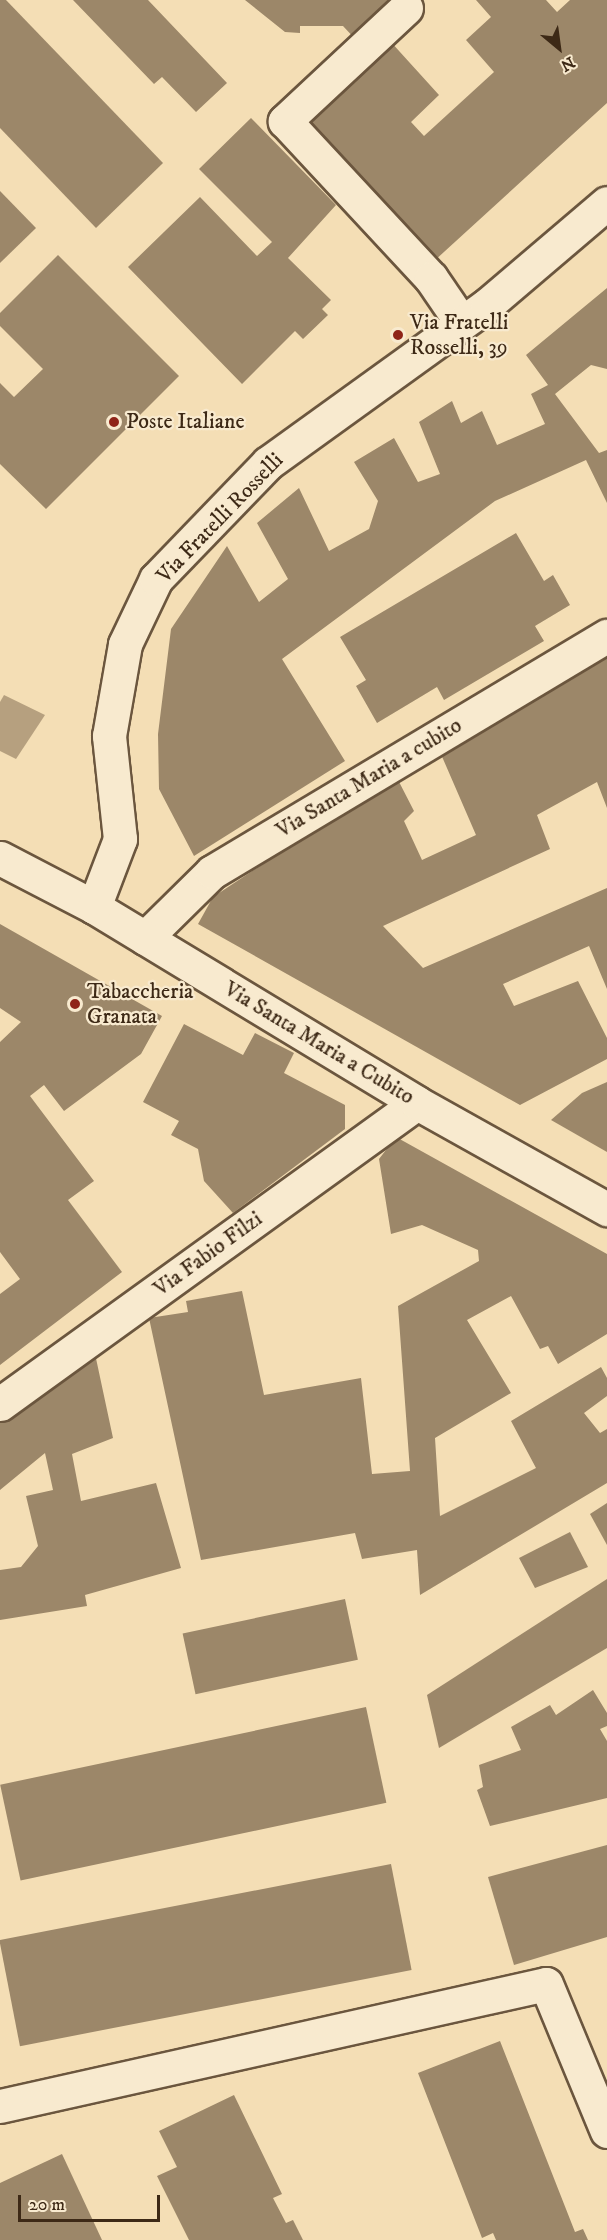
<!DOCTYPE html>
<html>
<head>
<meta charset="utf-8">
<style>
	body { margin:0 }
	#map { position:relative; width:607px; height:2240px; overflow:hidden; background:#f4deb5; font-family:"IM FELL DW Pica",serif }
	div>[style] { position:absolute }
	.water>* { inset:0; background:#b6a07f }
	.building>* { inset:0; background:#9c8769; transform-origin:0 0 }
	.roads { filter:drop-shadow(2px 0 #6b563e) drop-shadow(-2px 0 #6b563e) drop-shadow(0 2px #6b563e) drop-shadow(0 -2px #6b563e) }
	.street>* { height:33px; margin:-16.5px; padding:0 16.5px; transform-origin:16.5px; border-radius:16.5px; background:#f8eacf }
	.secondary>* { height:33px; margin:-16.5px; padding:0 16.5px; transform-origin:16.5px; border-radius:16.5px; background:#f8eacf }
	.dots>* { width:16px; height:16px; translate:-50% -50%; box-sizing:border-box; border:3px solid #f8eacf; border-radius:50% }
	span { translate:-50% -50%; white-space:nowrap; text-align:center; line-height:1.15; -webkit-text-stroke:4.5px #f8eacf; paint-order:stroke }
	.poi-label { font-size:22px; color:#3d2916 }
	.left { translate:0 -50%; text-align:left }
	.street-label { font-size:22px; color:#3d2916 }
	.north { position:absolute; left:529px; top:18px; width:60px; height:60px; -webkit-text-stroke:4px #f8eacf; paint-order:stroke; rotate:151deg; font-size:16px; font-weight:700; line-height:24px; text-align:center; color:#3d2916 }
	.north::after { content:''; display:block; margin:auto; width:21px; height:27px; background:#3d2916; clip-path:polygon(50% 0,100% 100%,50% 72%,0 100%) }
	.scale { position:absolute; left:18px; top:2195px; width:142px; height:27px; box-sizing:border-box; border:3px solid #3d2916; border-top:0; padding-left:8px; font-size:18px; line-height:21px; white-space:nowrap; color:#3d2916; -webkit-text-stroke:4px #f8eacf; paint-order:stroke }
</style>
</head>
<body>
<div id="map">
	<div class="water">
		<div style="clip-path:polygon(4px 695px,45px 715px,16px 759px,0 751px,0 702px)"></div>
	</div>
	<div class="building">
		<div style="clip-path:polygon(0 0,6px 0,163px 163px,96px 228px,0 128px)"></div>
		<div style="clip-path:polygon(73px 0,148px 0,227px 83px,196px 112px,162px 77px,154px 84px)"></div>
		<div style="clip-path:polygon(245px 0,399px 0,357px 41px,343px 26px,300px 26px,300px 33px,285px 32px)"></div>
		<div style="clip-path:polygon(476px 0,546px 0,557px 12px,570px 0,607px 0,607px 103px,433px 262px,304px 120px,390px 41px,439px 95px,411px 122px,424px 136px,494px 72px,466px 40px,491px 17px)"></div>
		<div style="clip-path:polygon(251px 118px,336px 205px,288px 258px,331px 300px,322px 309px,328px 315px,303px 339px,295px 331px,242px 384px,128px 267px,200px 197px,257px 256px,272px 242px,199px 169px)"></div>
		<div style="clip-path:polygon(0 191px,36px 228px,0 263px)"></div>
		<div style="clip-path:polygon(58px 255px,179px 376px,46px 509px,0 464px,0 383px,14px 397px,43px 369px,0 326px,0 313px)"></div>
		<div style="clip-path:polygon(607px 288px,607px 369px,591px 365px,555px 394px,599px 453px,607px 450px,607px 503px,586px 460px,495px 501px,282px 659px,345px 761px,194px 856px,159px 789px,158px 734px,171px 629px,227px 546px,259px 602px,288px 579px,257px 523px,299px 488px,329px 551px,369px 529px,378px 501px,354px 462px,394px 438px,418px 482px,440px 474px,419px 422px,452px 401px,461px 423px,482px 411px,497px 445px,545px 424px,531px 394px,548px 385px,526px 355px)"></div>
		<div style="clip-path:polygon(516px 533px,544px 581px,553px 575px,570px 605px,535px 626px,544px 641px,444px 700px,437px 687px,377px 723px,356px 686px,366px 680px,340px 637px)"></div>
		<div style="clip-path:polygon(607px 645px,607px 808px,597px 782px,537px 815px,550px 849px,383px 926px,423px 968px,607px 888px,607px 989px,589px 946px,503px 984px,514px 1006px,578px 981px,607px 1038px,607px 1059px,520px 1105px,198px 924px,213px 897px,396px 776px,414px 811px,404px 821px,422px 860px,476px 835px,437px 745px)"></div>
		<div style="clip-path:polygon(0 924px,162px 1016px,141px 1054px,64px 1111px,44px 1085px,30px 1096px,94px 1181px,68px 1200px,122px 1272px,0 1365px,0 1294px,20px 1279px,0 1252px,0 1042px,21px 1022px,0 1008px)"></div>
		<div style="clip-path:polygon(184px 1024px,243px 1055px,255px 1033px,294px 1053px,284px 1073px,345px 1105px,345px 1129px,233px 1213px,204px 1181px,198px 1149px,171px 1135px,179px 1121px,143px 1102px)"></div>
		<div style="clip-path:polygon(607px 1082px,607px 1152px,551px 1120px,582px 1093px)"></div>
		<div style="clip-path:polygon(396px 1137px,607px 1254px,607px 1334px,558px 1364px,548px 1346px,540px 1349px,511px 1296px,467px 1320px,511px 1393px,435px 1438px,440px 1516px,536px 1468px,511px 1421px,601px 1367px,607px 1378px,607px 1396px,584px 1413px,600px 1433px,607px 1429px,607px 1483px,420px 1595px,417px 1550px,362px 1559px,355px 1533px,201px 1560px,149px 1318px,188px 1312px,186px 1301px,242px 1291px,264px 1395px,361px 1378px,372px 1474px,410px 1471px,398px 1306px,479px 1261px,478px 1250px,422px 1225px,391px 1234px,379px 1159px)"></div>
		<div style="clip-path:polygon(94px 1349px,113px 1438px,72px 1454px,81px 1501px,156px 1483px,181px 1568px,85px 1595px,87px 1606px,0 1620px,0 1570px,21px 1567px,38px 1546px,26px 1496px,53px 1490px,45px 1453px,0 1490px,0 1419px)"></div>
		<div style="clip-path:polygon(607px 1503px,607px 1545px,590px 1514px)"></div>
		<div style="clip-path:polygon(570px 1532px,588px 1567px,535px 1588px,519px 1558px)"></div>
		<div style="clip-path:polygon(607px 1579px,607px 1648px,439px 1748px,427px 1695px)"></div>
		<div style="left:345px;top:1599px;width:62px;height:166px;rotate:78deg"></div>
		<div style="clip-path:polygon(593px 1690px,607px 1713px,607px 1726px,600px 1729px,607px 1741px,607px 1798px,490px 1826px,477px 1790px,483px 1787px,479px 1765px,521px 1750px,511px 1727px,550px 1705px,556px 1715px)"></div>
		<div style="left:366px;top:1707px;width:98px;height:374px;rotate:78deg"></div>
		<div style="clip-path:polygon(607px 1845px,607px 1937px,514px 1965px,488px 1877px)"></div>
		<div style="left:391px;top:1864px;width:108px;height:399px;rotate:79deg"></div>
		<div style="clip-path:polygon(500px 2041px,575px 2232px,583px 2229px,588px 2240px,496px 2240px,493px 2233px,482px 2238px,418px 2073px)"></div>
		<div style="clip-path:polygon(234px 2095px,282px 2194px,273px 2198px,286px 2223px,293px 2220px,303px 2240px,189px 2240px,157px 2176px,177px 2167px,159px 2131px)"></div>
		<div style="clip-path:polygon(62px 2154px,102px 2240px,0 2240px,0 2183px)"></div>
	</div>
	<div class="roads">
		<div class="street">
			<div style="left:406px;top:8px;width:166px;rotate:137deg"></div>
			<div style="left:285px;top:121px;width:214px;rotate:47.1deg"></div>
			<div style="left:431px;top:278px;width:53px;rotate:55.7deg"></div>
			<div style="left:145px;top:938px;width:94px;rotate:-44.6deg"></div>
			<div style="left:212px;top:872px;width:460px;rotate:-30.9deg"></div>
			<div style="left:0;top:1404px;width:514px;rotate:-35.82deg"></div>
			<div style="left:0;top:2106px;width:559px;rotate:-12.6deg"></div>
			<div style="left:546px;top:1984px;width:159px;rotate:67.5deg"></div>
		</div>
		<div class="secondary">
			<div style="left:0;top:858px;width:106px;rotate:27.5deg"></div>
			<div style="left:94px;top:907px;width:378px;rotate:31.2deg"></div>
			<div style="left:417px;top:1103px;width:218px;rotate:29.2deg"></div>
			<div style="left:94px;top:907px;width:73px;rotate:-69.1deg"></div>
			<div style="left:120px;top:839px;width:104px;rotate:-96.1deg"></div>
			<div style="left:109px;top:736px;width:93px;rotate:-80.1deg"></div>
			<div style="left:125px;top:644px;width:72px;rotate:-64.5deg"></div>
			<div style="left:156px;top:579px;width:161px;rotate:-46deg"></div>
			<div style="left:268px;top:463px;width:270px;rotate:-35.8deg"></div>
			<div style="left:487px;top:305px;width:157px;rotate:-40.4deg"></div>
		</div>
	</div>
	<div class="dots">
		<div style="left:398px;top:335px;background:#8f2418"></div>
		<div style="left:114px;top:422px;background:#8f2418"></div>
		<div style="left:75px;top:1004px;background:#8f2418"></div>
	</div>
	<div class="poi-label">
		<span class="left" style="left:410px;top:335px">Via Fratelli<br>Rosselli, 39</span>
		<span class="left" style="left:126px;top:422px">Poste Italiane</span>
		<span class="left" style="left:87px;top:1004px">Tabaccheria<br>Granata</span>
	</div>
	<div class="street-label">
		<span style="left:220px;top:518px;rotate:-46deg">Via Fratelli Rosselli</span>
		<span style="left:369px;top:778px;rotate:-31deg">Via Santa Maria a cubito</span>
		<span style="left:319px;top:1043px;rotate:31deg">Via Santa Maria a Cubito</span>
		<span style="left:208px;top:1254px;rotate:-36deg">Via Fabio Filzi</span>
	</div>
	<div class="north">N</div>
	<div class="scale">20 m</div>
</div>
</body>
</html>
